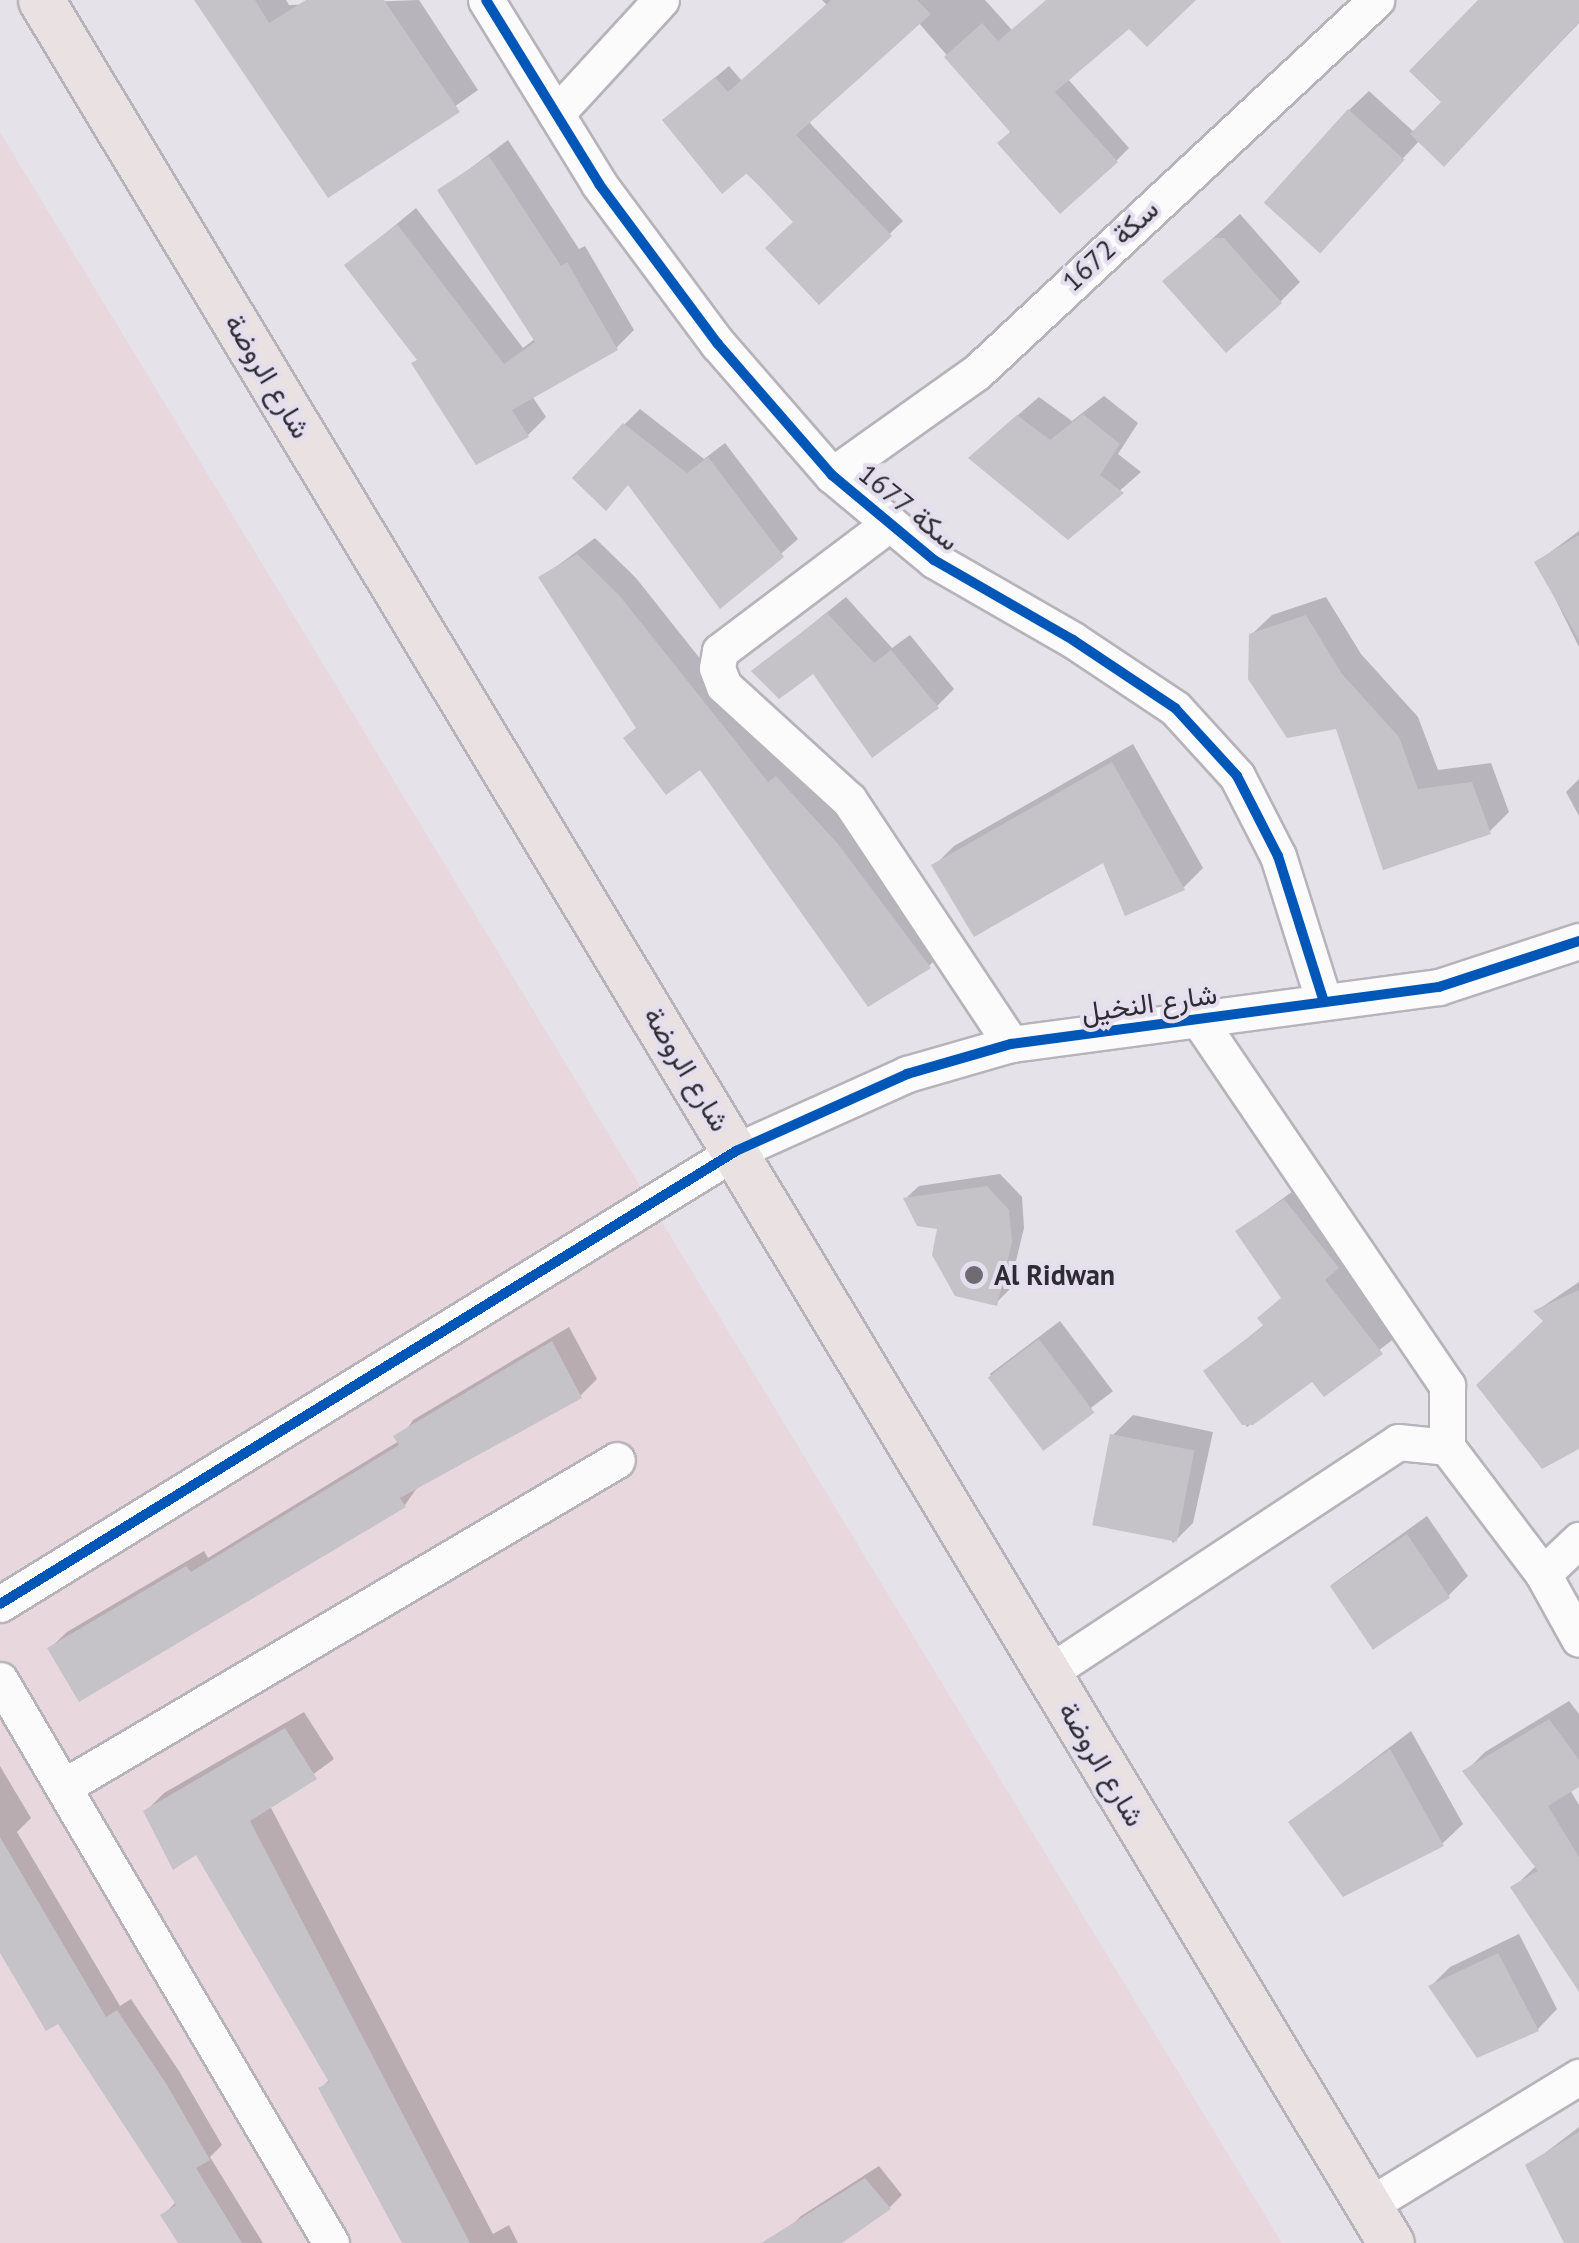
<!DOCTYPE html>
<html>
<head>
<meta charset="utf-8">
<style>
	body { margin:0 }
	#map { position:relative; width:1579px; height:2243px; overflow:hidden; background:#e5e2ea; font-family:"PT Sans",Vazirmatn,sans-serif }
	div>[style] { position:absolute }
	.industrial>* { inset:0; background:#e8d8de }
	.shadow>* { inset:0; background:#0003; transform-origin:0 0 }
	.building>* { inset:0; background:#c5c2c8; transform-origin:0 0 }
	.roads { filter:drop-shadow(2px 0 #b6b4ba) drop-shadow(-2px 0 #b6b4ba) drop-shadow(0 2px #b6b4ba) drop-shadow(0 -2px #b6b4ba) }
	.minor>* { height:35px; margin:-17.5px; padding:0 17.5px; transform-origin:17.5px; border-radius:17.5px; background:#fbfbfc }
	.major>* { height:45px; margin:-22.5px; padding:0 22.5px; transform-origin:22.5px; border-radius:22.5px; background:#eae2e2 }
	.cycleway>* { height:10px; margin:-5px; padding:0 5px; transform-origin:5px; border-radius:5px; background:#0057b8 }
	.dots>* { width:28px; height:28px; translate:-50% -50%; box-sizing:border-box; border:5px solid #e4deee; border-radius:50% }
	span { translate:-50% -50%; white-space:nowrap; text-align:center; line-height:1.15; -webkit-text-stroke:8px #e4deee; paint-order:stroke }
	.street-label { font-size:28px; color:#2e2c32 }
	.poi-label { font-size:28px; color:#2e2c32; font-weight:700 }
	.left { translate:0 -50%; text-align:left }
</style>
</head>
<body>
<div id="map">
	<div class="industrial">
		<div style="clip-path:polygon(0 132px,1282px 2243px,0 2243px)"></div>
	</div>
	<div class="shadow">
		<div style="clip-path:polygon(196px 0,286px 0,289px 5px,419px 0,478px 90px,329px 195px)"></div>
		<div style="clip-path:polygon(822px 0,985px 0,1012px 30px,1048px 0,1192px 0,1129px 25px,1067px 78px,1129px 148px,1116px 161px,1013px 131px,918px 22px,808px 121px,903px 221px,819px 302px,796px 221px,678px 108px,729px 66px,742px 81px,827px 5px)"></div>
		<div style="clip-path:polygon(1481px 0,1579px 0,1579px 23px,1464px 144px,1420px 140px,1337px 229px,1349px 110px,1369px 91px,1415px 133px,1445px 102px)"></div>
		<div style="clip-path:polygon(508px 140px,579px 249px,585px 246px,634px 330px,616px 348px,532px 396px,546px 417px,528px 435px,419px 358px,347px 265px,416px 208px,523px 348px,536px 338px,440px 191px)"></div>
		<div style="clip-path:polygon(1240px 214px,1300px 282px,1280px 302px,1186px 262px)"></div>
		<div style="clip-path:polygon(1104px 396px,1138px 423px,1118px 454px,1141px 472px,1068px 536px,991px 438px,1039px 397px,1072px 421px)"></div>
		<div style="clip-path:polygon(640px 409px,704px 459px,725px 443px,798px 539px,721px 606px,624px 425px)"></div>
		<div style="clip-path:polygon(1579px 531px,1579px 647px,1537px 562px)"></div>
		<div style="clip-path:polygon(595px 538px,636px 578px,786px 767px,795px 761px,854px 826px,946px 949px,929px 966px,700px 766px,638px 727px,542px 577px)"></div>
		<div style="clip-path:polygon(846px 597px,892px 648px,910px 635px,954px 689px,937px 706px,814px 670px,754px 671px)"></div>
		<div style="clip-path:polygon(1326px 597px,1361px 654px,1418px 717px,1438px 770px,1491px 763px,1509px 812px,1489px 832px,1384px 866px,1338px 726px,1251px 635px,1272px 615px)"></div>
		<div style="clip-path:polygon(1133px 744px,1203px 868px,1183px 888px,1105px 860px,934px 866px,954px 846px)"></div>
		<div style="clip-path:polygon(1579px 779px,1579px 816px,1566px 792px)"></div>
		<div style="clip-path:polygon(1000px 1174px,1022px 1197px,1024px 1228px,1009px 1290px,996px 1303px,940px 1227px,906px 1198px,919px 1186px)"></div>
		<div style="clip-path:polygon(1304px 1183px,1400px 1334px,1324px 1393px,1312px 1379px,1247px 1427px,1206px 1371px,1265px 1324px,1283px 1296px,1238px 1231px)"></div>
		<div style="clip-path:polygon(1579px 1282px,1579px 1447px,1542px 1466px,1546px 1320px,1536px 1311px)"></div>
		<div style="left:1060px;top:1321px;width:88px;height:88px;rotate:53deg"></div>
		<div style="clip-path:polygon(569px 1327px,597px 1379px,580px 1396px,419px 1485px,405px 1505px,50px 1648px,67px 1632px,204px 1551px,208px 1558px,399px 1441px,413px 1420px)"></div>
		<div style="clip-path:polygon(1133px 1415px,1213px 1432px,1193px 1523px,1173px 1543px,1113px 1435px)"></div>
		<div style="clip-path:polygon(1427px 1516px,1468px 1576px,1448px 1596px,1331px 1585px)"></div>
		<div style="clip-path:polygon(1569px 1701px,1579px 1714px,1579px 1784px,1570px 1790px,1579px 1805px,1579px 1988px,1513px 1888px,1537px 1865px,1466px 1771px,1485px 1752px)"></div>
		<div style="clip-path:polygon(304px 1712px,334px 1759px,270px 1806px,493px 2234px,509px 2225px,518px 2243px,405px 2243px,321px 2088px,330px 2079px,197px 1852px,146px 1811px,164px 1793px)"></div>
		<div style="clip-path:polygon(1411px 1731px,1463px 1824px,1443px 1843px,1344px 1894px,1291px 1822px)"></div>
		<div style="clip-path:polygon(0 1766px,31px 1818px,17px 1832px,120px 2006px,131px 1999px,179px 2071px,222px 2145px,210px 2157px,263px 2243px,180px 2243px,163px 2215px,177px 2201px,59px 2020px,0 1952px)"></div>
		<div style="clip-path:polygon(1519px 1934px,1557px 2009px,1538px 2029px,1431px 1986px,1450px 1967px)"></div>
		<div style="clip-path:polygon(1579px 2127px,1579px 2243px,1567px 2243px,1528px 2166px)"></div>
		<div style="clip-path:polygon(879px 2166px,902px 2195px,889px 2208px,837px 2243px,796px 2243px,788px 2229px,801px 2216px)"></div>
	</div>
	<div class="building">
		<div style="clip-path:polygon(194px 0,255px 0,269px 23px,306px 0,384px 0,460px 112px,328px 198px)"></div>
		<div style="clip-path:polygon(831px 0,917px 0,931px 14px,796px 135px,892px 236px,819px 305px,765px 248px,793px 222px,747px 173px,722px 194px,662px 120px,715px 77px,728px 92px)"></div>
		<div style="clip-path:polygon(1046px 0,1196px 0,1147px 47px,1129px 29px,1055px 92px,1118px 162px,1060px 214px,997px 143px,1010px 132px,944px 57px,982px 23px,998px 41px)"></div>
		<div style="clip-path:polygon(1478px 0,1579px 0,1579px 22px,1444px 167px,1410px 134px,1441px 102px,1409px 71px)"></div>
		<div style="left:1348px;top:109px;width:76px;height:126px;rotate:42deg"></div>
		<div style="clip-path:polygon(489px 156px,561px 266px,567px 262px,618px 350px,512px 410px,529px 437px,476px 465px,411px 363px,417px 360px,344px 265px,397px 224px,504px 364px,535px 342px,437px 190px)"></div>
		<div style="clip-path:polygon(1213px 238px,1224px 238px,1282px 303px,1226px 353px,1162px 281px)"></div>
		<div style="clip-path:polygon(1083px 414px,1120px 444px,1100px 475px,1124px 493px,1068px 540px,968px 458px,1017px 415px,1050px 440px)"></div>
		<div style="clip-path:polygon(623px 423px,687px 473px,708px 457px,784px 557px,720px 609px,628px 485px,606px 511px,572px 478px)"></div>
		<div style="clip-path:polygon(1579px 535px,1579px 640px,1534px 562px)"></div>
		<div style="clip-path:polygon(577px 554px,619px 595px,768px 782px,776px 776px,838px 844px,931px 968px,868px 1007px,700px 770px,666px 795px,623px 738px,636px 728px,538px 577px)"></div>
		<div style="clip-path:polygon(827px 613px,874px 663px,891px 650px,939px 708px,872px 758px,813px 674px,779px 699px,751px 671px)"></div>
		<div style="clip-path:polygon(1306px 615px,1342px 674px,1399px 737px,1418px 789px,1472px 782px,1491px 834px,1383px 870px,1336px 729px,1287px 738px,1248px 679px,1249px 634px)"></div>
		<div style="clip-path:polygon(1112px 762px,1185px 890px,1125px 916px,1103px 863px,974px 937px,931px 865px)"></div>
		<div style="clip-path:polygon(987px 1186px,1009px 1210px,1012px 1242px,997px 1306px,955px 1296px,932px 1255px,937px 1229px,917px 1226px,903px 1198px)"></div>
		<div style="clip-path:polygon(1284px 1199px,1339px 1268px,1325px 1280px,1383px 1354px,1324px 1397px,1312px 1382px,1253px 1425px,1242px 1425px,1203px 1371px,1264px 1326px,1257px 1318px,1281px 1298px,1235px 1231px)"></div>
		<div style="clip-path:polygon(1579px 1290px,1579px 1449px,1542px 1469px,1476px 1385px,1543px 1321px,1533px 1311px)"></div>
		<div style="left:1039px;top:1339px;width:92px;height:64px;rotate:53deg"></div>
		<div style="clip-path:polygon(552px 1341px,582px 1398px,400px 1498px,406px 1507px,79px 1702px,47px 1648px,186px 1566px,191px 1572px,399px 1445px,393px 1436px)"></div>
		<div style="left:1110px;top:1434px;width:86px;height:93px;rotate:11deg"></div>
		<div style="left:1407px;top:1534px;width:77px;height:93px;rotate:56deg"></div>
		<div style="clip-path:polygon(1549px 1719px,1579px 1760px,1579px 1787px,1548px 1806px,1579px 1857px,1579px 1992px,1510px 1887px,1538px 1871px,1462px 1771px)"></div>
		<div style="clip-path:polygon(285px 1728px,317px 1779px,250px 1821px,470px 2243px,402px 2243px,318px 2088px,329px 2082px,196px 1855px,173px 1870px,143px 1811px)"></div>
		<div style="clip-path:polygon(1390px 1749px,1444px 1846px,1343px 1897px,1288px 1822px)"></div>
		<div style="clip-path:polygon(0 1837px,106px 2017px,117px 2010px,167px 2085px,210px 2160px,196px 2168px,242px 2243px,178px 2243px,160px 2215px,176px 2205px,58px 2024px,46px 2031px,0 1953px)"></div>
		<div style="clip-path:polygon(1498px 1953px,1539px 2031px,1477px 2058px,1428px 1986px)"></div>
		<div style="clip-path:polygon(1579px 2132px,1579px 2243px,1564px 2243px,1525px 2165px)"></div>
		<div style="clip-path:polygon(865px 2178px,891px 2209px,842px 2243px,761px 2243px)"></div>
	</div>
	<div class="roads">
		<div class="minor">
			<div style="left:486px;top:0;width:216px;rotate:58.4deg"></div>
			<div style="left:599px;top:184px;width:199px;rotate:53.4deg"></div>
			<div style="left:718px;top:344px;width:174px;rotate:49deg"></div>
			<div style="left:832px;top:475px;width:133px;rotate:39.8deg"></div>
			<div style="left:934px;top:560px;width:160px;rotate:29.9deg"></div>
			<div style="left:1073px;top:640px;width:123px;rotate:33.7deg"></div>
			<div style="left:1175px;top:708px;width:92px;rotate:47.6deg"></div>
			<div style="left:1237px;top:776px;width:90px;rotate:62.9deg"></div>
			<div style="left:1278px;top:856px;width:153px;rotate:72.5deg"></div>
			<div style="left:556px;top:114px;width:155px;rotate:-47.4deg"></div>
			<div style="left:832px;top:475px;width:178px;rotate:-35.4deg"></div>
			<div style="left:977px;top:372px;width:546px;rotate:-42.99deg"></div>
			<div style="left:890px;top:523px;width:213px;rotate:143deg"></div>
			<div style="left:720px;top:651px;width:17px;rotate:100deg"></div>
			<div style="left:717px;top:668px;width:19px;rotate:69deg"></div>
			<div style="left:724px;top:686px;width:169px;rotate:42.4deg"></div>
			<div style="left:849px;top:800px;width:293px;rotate:56.4deg"></div>
			<div style="left:1198px;top:1019px;width:443px;rotate:55.8deg"></div>
			<div style="left:1447px;top:1385px;width:62px;rotate:90deg"></div>
			<div style="left:1447px;top:1447px;width:159px;rotate:52.9deg"></div>
			<div style="left:1543px;top:1574px;width:74px;rotate:61deg"></div>
			<div style="left:1543px;top:1574px;width:50px;rotate:-43.4deg"></div>
			<div style="left:0;top:1604px;width:864px;rotate:-31.61deg"></div>
			<div style="left:736px;top:1151px;width:188px;rotate:-24.2deg"></div>
			<div style="left:907px;top:1074px;width:108px;rotate:-16.1deg"></div>
			<div style="left:1011px;top:1044px;width:432px;rotate:-7.6deg"></div>
			<div style="left:1439px;top:987px;width:147px;rotate:-18.2deg"></div>
			<div style="left:1048px;top:1673px;width:419px;rotate:-33.4deg"></div>
			<div style="left:1398px;top:1442px;width:49px;rotate:5.8deg"></div>
			<div style="left:0;top:1680px;width:653px;rotate:59.55deg"></div>
			<div style="left:63px;top:1787px;width:643px;rotate:-30.55deg"></div>
			<div style="left:1369px;top:2205px;width:246px;rotate:-31.4deg"></div>
		</div>
		<div class="major">
			<div style="left:41px;top:0;width:2618px;rotate:58.96deg"></div>
		</div>
	</div>
	<div class="cycleway">
		<div style="left:486px;top:0;width:216px;rotate:58.4deg"></div>
		<div style="left:599px;top:184px;width:199px;rotate:53.4deg"></div>
		<div style="left:718px;top:344px;width:174px;rotate:49deg"></div>
		<div style="left:832px;top:475px;width:133px;rotate:39.8deg"></div>
		<div style="left:934px;top:560px;width:160px;rotate:29.9deg"></div>
		<div style="left:1073px;top:640px;width:123px;rotate:33.7deg"></div>
		<div style="left:1175px;top:708px;width:92px;rotate:47.6deg"></div>
		<div style="left:1237px;top:776px;width:90px;rotate:62.9deg"></div>
		<div style="left:1278px;top:856px;width:153px;rotate:72.5deg"></div>
		<div style="left:0;top:1604px;width:864px;rotate:-31.61deg"></div>
		<div style="left:736px;top:1151px;width:188px;rotate:-24.2deg"></div>
		<div style="left:907px;top:1074px;width:108px;rotate:-16.1deg"></div>
		<div style="left:1011px;top:1044px;width:432px;rotate:-7.6deg"></div>
		<div style="left:1439px;top:987px;width:147px;rotate:-18.2deg"></div>
	</div>
	<div class="dots">
		<div style="left:974px;top:1275px;background:#6e6c72"></div>
	</div>
	<div class="street-label">
		<span style="left:1110px;top:245px;rotate:-43deg">سكة 1672</span>
		<span style="left:268px;top:376px;rotate:59deg">شارع الروضة</span>
		<span style="left:909px;top:507px;rotate:39deg">سكة 1677</span>
		<span style="left:1149px;top:1003px;rotate:-8deg">شارع النخيل</span>
		<span style="left:687px;top:1069px;rotate:59deg">شارع الروضة</span>
		<span style="left:1102px;top:1764px;rotate:59deg">شارع الروضة</span>
	</div>
	<div class="poi-label">
		<span class="left" style="left:994px;top:1275px">Al Ridwan</span>
	</div>
</div>
</body>
</html>
